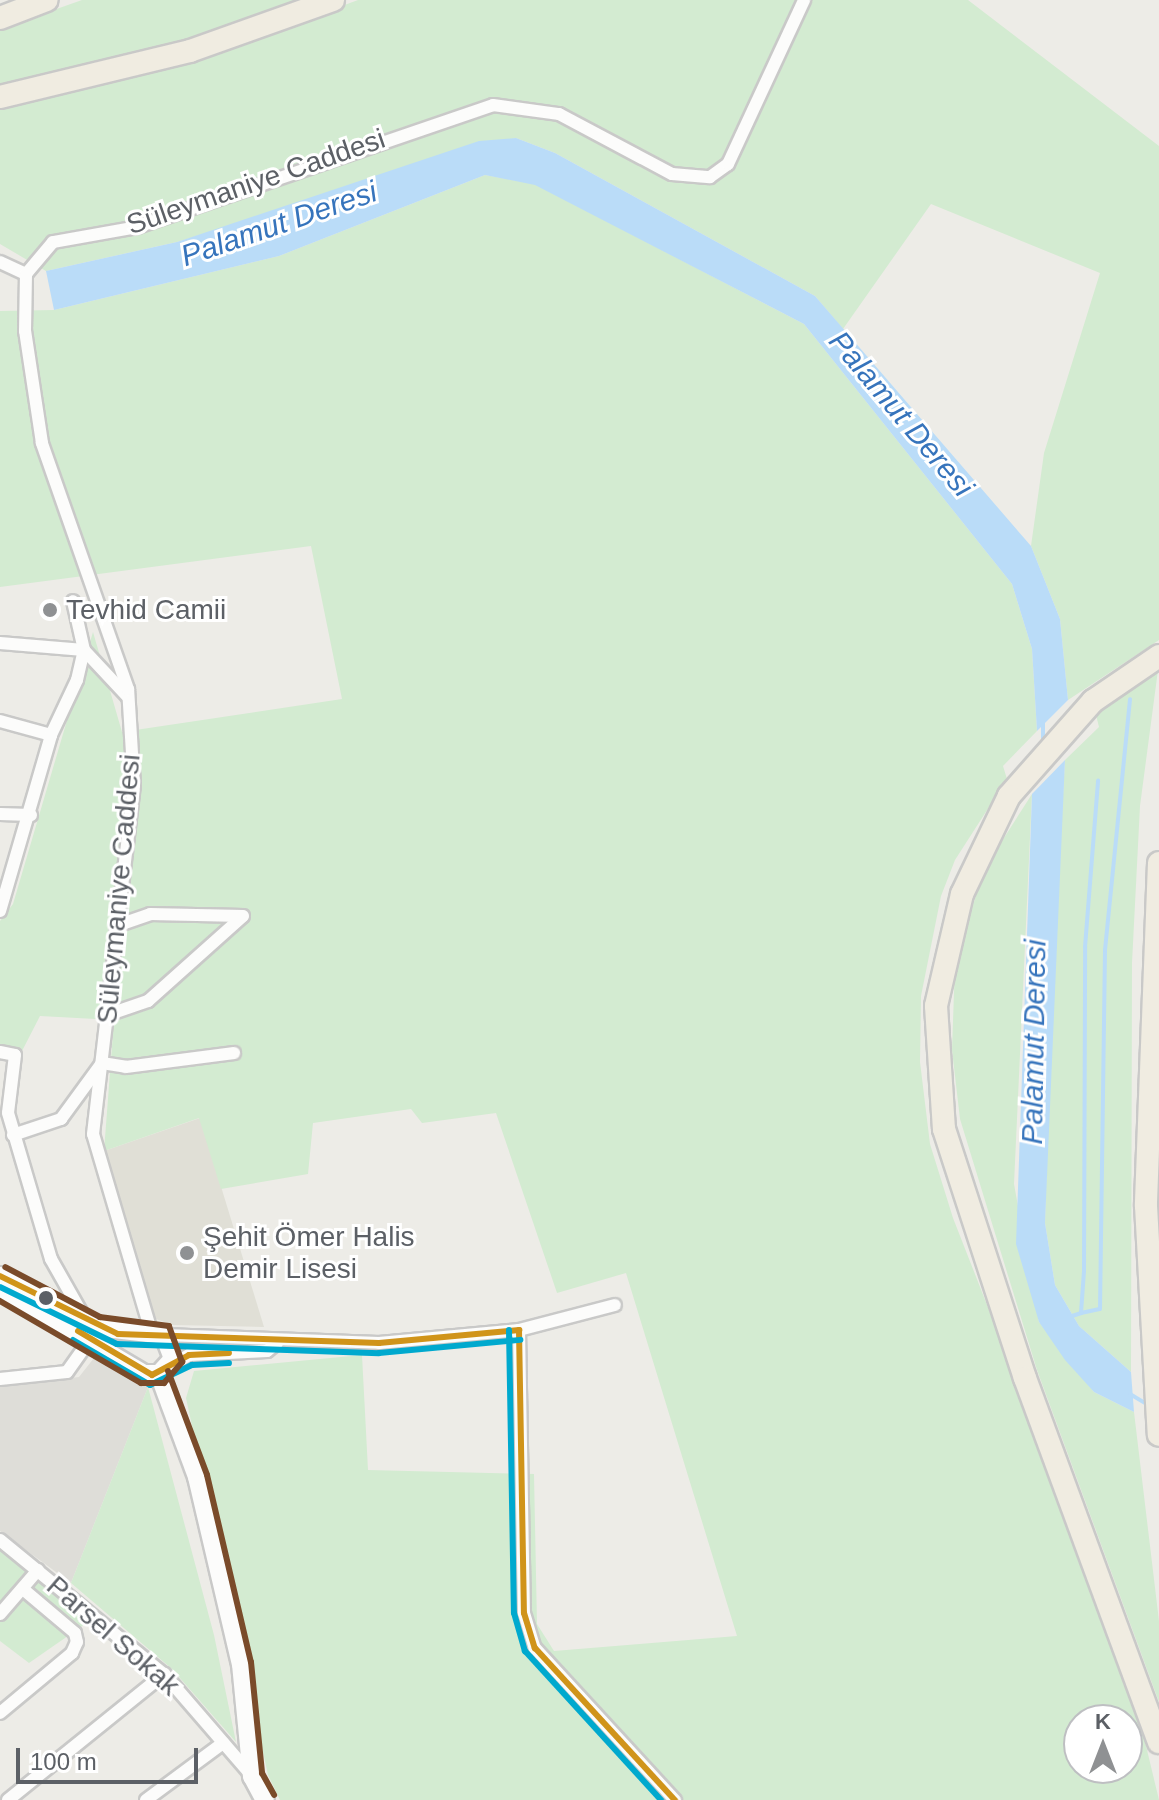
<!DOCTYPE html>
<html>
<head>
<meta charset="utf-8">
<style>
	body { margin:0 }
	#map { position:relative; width:1159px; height:1800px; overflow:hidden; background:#edece7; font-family:Arial,sans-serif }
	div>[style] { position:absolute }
	.industrial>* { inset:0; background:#deddd8 }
	.education>* { inset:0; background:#e0dfd6 }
	.green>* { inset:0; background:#d3ebd1 }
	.water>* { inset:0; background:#badcf8 }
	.stream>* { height:4px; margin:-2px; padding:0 2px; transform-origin:2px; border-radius:2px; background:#badcf8 }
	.roads { filter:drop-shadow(2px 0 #c9c9c8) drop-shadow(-2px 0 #c9c9c8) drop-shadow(0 2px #c9c9c8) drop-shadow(0 -2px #c9c9c8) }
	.street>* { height:12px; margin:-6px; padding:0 6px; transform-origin:6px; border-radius:6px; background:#fcfcfb }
	.secondary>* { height:18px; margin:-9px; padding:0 9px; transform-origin:9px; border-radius:9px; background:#fcfcfb }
	.highway>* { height:22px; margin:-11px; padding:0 11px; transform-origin:11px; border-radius:11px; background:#f0ece1 }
	.bus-1>* { height:6px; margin:-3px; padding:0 3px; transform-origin:3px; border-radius:3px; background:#d0941a }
	.bus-2>* { height:6px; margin:-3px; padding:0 3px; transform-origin:3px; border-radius:3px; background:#00a9ce }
	.bus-3>* { height:6px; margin:-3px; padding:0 3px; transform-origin:3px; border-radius:3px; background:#7a4b2a }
	.dots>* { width:22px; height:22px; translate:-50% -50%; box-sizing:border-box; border:4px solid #fff; border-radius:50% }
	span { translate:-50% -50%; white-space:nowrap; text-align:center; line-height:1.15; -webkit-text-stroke:6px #fff; paint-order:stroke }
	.street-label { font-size:28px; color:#5c6066 }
	.poi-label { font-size:28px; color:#5c6066 }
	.left { translate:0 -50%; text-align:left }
	.water-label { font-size:30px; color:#3674bc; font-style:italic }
	.north { position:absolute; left:1063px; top:1704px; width:80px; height:80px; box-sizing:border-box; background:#fff; border:2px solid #bebfc2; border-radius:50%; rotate:0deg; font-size:22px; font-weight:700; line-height:32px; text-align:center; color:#5c6066 }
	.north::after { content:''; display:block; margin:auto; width:28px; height:36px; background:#8f9193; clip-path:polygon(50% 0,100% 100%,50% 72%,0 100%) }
	.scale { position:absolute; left:16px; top:1748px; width:182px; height:36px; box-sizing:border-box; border:4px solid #5c6066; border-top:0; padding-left:10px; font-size:24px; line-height:28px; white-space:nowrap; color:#5c6066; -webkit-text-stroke:6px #fff; paint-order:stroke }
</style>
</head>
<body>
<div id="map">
	<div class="industrial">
		<div style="clip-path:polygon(94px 1358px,148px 1387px,71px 1583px,0 1531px,0 1387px,79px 1377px)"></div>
	</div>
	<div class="education">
		<div style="clip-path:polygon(200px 1118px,264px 1327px,173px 1325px,153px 1318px,104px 1151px)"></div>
	</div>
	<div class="green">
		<div style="clip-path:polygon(82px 0,301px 0,178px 45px,0 86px,0 29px)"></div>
		<div style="clip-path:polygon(358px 0,968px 0,1159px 146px,1159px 640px,1068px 700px,1060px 619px,1031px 546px,1044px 453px,1100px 273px,931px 204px,843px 329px,815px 296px,555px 153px,516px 138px,177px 242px,46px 271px,0 244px,0 107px,194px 61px)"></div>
		<div style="clip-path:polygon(evenodd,485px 175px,535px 184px,804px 324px,1012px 584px,1032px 649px,1037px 731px,1003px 766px,1007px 779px,955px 860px,941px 896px,921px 996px,920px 1062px,930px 1144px,953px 1218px,1056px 1481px,1142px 1729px,1159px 1800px,280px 1800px,268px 1775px,186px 1398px,194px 1371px,362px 1355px,368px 1470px,534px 1474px,537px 1624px,554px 1651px,737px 1636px,626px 1273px,557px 1293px,496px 1113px,422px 1123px,411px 1109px,313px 1123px,308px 1174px,221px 1189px,199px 1118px,104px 1151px,114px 1020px,40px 1016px,22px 1051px,0 1046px,0 921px,13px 904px,93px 632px,122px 732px,342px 699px,311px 546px,0 587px,0 311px,54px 310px,279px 256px,485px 175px,1079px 1720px,1127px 1720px,1127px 1768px,1079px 1768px,1079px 1720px)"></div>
		<div style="clip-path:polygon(1158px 670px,1140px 806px,1132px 963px,1131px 1372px,1079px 1326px,1055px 1285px,1045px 1223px,1050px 1022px,1065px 760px,1099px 727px,1096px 715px)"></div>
		<div style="clip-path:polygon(1032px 794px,1014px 1184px,1039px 1322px,1094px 1392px,1134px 1412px,1159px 1621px,1159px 1702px,1037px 1370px,960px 1119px,952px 1050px,955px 964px,984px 869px)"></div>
		<div style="clip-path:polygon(148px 1387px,214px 1635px,236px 1742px,172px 1669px,71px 1583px)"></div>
		<div style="clip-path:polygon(0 1550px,88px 1622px,29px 1663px,0 1641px)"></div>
	</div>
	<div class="water">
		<div style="clip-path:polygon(516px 138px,555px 153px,815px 296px,1031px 546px,1060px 619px,1068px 700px,1037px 731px,1032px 649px,1012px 584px,804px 324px,535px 185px,485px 175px,279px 256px,54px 310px,46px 271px,177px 242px,479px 141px)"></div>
		<div style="clip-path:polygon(1065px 760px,1045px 1223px,1055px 1285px,1079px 1326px,1131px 1372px,1134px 1412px,1094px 1392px,1065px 1360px,1039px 1322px,1016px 1244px,1032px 794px)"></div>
	</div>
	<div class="stream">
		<div style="left:1043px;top:743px;width:23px;rotate:-90deg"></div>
		<div style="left:1081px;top:1313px;width:19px;rotate:-12deg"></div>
		<div style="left:1100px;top:1309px;width:359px;rotate:-89.2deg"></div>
		<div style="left:1105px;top:950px;width:252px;rotate:-84.3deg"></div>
		<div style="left:1069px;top:1317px;width:13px;rotate:-18deg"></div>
		<div style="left:1081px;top:1313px;width:42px;rotate:-85.9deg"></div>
		<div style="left:1084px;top:1271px;width:324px;rotate:-89.8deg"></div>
		<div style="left:1085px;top:947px;width:167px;rotate:-85.5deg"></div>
		<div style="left:1130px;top:1394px;width:23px;rotate:31deg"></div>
	</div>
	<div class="roads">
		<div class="street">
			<div style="left:0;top:262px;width:29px;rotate:25deg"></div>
			<div style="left:0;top:643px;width:84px;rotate:4.8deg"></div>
			<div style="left:84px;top:650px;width:64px;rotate:46.9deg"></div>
			<div style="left:0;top:721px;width:53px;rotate:15.4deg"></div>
			<div style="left:0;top:814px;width:31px;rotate:2deg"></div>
			<div style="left:0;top:911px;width:183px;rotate:-73.8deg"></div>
			<div style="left:51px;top:735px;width:61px;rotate:-64.7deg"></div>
			<div style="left:77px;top:680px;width:31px;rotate:-77deg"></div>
			<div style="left:84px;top:650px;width:50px;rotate:-102.7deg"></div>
			<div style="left:116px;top:926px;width:36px;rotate:-19deg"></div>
			<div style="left:150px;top:914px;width:93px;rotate:1.2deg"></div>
			<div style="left:110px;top:1014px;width:40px;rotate:-18.9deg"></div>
			<div style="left:148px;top:1001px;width:127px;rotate:-41.8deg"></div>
			<div style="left:0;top:1052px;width:15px;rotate:11deg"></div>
			<div style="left:15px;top:1055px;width:58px;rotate:96.9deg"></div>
			<div style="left:8px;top:1113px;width:152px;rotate:73.6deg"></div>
			<div style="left:51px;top:1259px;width:69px;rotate:60.5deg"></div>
			<div style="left:13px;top:1135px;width:51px;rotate:-18.4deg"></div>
			<div style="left:61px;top:1119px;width:69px;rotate:-53.8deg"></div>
			<div style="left:102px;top:1063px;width:24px;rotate:9deg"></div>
			<div style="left:126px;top:1067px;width:109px;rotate:-7.4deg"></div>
			<div style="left:519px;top:1330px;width:283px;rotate:89deg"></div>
			<div style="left:524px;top:1613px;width:37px;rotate:73deg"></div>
			<div style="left:535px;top:1648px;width:207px;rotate:47.4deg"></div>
			<div style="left:151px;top:1331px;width:205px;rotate:-106.4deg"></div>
			<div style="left:93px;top:1134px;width:350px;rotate:-83.3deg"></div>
			<div style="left:134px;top:786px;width:97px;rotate:-93.5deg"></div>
			<div style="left:128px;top:689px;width:261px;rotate:-109.3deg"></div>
			<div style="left:42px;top:443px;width:113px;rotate:-98.6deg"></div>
			<div style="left:25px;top:331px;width:57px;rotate:-89deg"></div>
			<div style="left:26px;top:274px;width:42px;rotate:-49.8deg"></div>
			<div style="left:53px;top:242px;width:85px;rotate:-10.1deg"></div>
			<div style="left:137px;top:227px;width:376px;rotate:-18.9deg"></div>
			<div style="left:493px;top:105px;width:67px;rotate:7.8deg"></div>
			<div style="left:559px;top:114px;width:128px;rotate:28deg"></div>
			<div style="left:672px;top:174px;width:38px;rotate:5deg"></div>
			<div style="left:710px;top:177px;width:22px;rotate:-36deg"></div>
			<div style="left:728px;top:164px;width:181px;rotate:-65.1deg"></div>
			<div style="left:164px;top:1335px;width:215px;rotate:2.1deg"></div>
			<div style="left:379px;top:1343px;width:141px;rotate:-5.3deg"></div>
			<div style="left:519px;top:1330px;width:99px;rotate:-14.6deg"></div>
			<div style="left:170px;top:1366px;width:22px;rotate:-30deg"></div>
			<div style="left:189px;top:1355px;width:78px;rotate:-2.9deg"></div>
			<div style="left:267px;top:1351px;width:13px;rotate:-39deg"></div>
			<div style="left:0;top:1379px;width:67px;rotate:-6deg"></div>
			<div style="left:67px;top:1372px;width:42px;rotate:-54.8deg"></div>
			<div style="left:0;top:1540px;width:212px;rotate:39.3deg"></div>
			<div style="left:164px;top:1674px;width:135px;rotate:49.2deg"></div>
			<div style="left:0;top:1614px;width:58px;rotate:-49.2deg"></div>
			<div style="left:0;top:1713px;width:94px;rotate:-39.8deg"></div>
			<div style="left:72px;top:1653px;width:12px;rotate:-66deg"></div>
			<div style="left:77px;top:1642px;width:9px;rotate:-103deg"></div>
			<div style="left:75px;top:1633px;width:68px;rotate:-139.8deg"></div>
			<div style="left:8px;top:1800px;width:201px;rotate:-38.9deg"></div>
			<div style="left:146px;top:1800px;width:96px;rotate:-36.5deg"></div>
		</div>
		<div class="secondary">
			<div style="left:0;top:1276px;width:110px;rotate:27.7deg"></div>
			<div style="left:97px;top:1327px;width:67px;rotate:6.8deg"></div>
			<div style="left:164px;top:1335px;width:26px;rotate:69deg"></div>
			<div style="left:173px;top:1359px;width:21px;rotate:133deg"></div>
			<div style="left:159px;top:1374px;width:15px;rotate:180deg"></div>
			<div style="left:144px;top:1374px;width:167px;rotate:-149.4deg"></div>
			<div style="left:159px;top:1374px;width:110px;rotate:69.7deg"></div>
			<div style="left:197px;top:1477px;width:192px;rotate:76.8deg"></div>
			<div style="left:241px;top:1664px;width:113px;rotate:84.4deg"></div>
			<div style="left:252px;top:1776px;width:27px;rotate:62deg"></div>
		</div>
		<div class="highway">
			<div style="left:0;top:18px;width:50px;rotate:-21deg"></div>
			<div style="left:0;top:97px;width:195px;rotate:-13.6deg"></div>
			<div style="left:190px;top:51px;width:152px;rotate:-19.6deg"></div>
			<div style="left:1159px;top:656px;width:80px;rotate:145.7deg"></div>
			<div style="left:1093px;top:701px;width:127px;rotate:131.5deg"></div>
			<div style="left:1009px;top:796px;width:109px;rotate:115.6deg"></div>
			<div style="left:962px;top:894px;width:115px;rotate:103.1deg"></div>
			<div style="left:936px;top:1006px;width:123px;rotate:86.3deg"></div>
			<div style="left:944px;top:1129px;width:262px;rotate:72deg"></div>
			<div style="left:1025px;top:1378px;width:388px;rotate:69.8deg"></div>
			<div style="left:1159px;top:863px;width:343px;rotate:92.2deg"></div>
			<div style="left:1146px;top:1206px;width:229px;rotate:86.8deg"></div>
		</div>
	</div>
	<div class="bus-1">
		<div style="left:0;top:1276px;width:131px;rotate:26.2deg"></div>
		<div style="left:118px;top:1334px;width:261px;rotate:2deg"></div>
		<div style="left:379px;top:1343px;width:141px;rotate:-5.3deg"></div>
		<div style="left:519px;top:1330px;width:283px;rotate:89deg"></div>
		<div style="left:524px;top:1613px;width:37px;rotate:73deg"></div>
		<div style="left:535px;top:1648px;width:207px;rotate:47.4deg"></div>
		<div style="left:78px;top:1331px;width:86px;rotate:30.7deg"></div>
		<div style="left:152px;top:1375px;width:42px;rotate:-28.4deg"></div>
		<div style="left:189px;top:1355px;width:40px;rotate:-2.9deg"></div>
	</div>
	<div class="bus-2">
		<div style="left:0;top:1287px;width:130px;rotate:26deg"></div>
		<div style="left:117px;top:1344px;width:262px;rotate:2deg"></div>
		<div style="left:379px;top:1353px;width:142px;rotate:-5.3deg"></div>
		<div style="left:509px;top:1330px;width:283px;rotate:89deg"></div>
		<div style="left:514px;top:1613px;width:40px;rotate:74deg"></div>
		<div style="left:525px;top:1651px;width:202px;rotate:47.6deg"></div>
		<div style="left:73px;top:1340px;width:89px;rotate:30.3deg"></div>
		<div style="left:150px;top:1385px;width:47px;rotate:-25.5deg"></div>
		<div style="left:192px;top:1365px;width:37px;rotate:-3deg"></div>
	</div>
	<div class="bus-3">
		<div style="left:0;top:1301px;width:163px;rotate:30.2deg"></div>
		<div style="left:141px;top:1383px;width:23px"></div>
		<div style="left:164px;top:1383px;width:28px;rotate:-49deg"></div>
		<div style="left:182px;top:1362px;width:38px;rotate:-110deg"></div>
		<div style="left:169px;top:1326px;width:70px;rotate:-172.6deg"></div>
		<div style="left:100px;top:1317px;width:107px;rotate:-152.2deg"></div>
		<div style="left:168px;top:1371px;width:111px;rotate:69.4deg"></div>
		<div style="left:207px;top:1475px;width:192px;rotate:76.8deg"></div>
		<div style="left:251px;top:1662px;width:112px;rotate:84.3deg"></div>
		<div style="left:262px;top:1773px;width:25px;rotate:61deg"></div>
	</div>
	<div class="dots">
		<div style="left:50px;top:610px;background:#8f9193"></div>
		<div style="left:187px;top:1253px;background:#8f9193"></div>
		<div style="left:46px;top:1298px;background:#5c6066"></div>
	</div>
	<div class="street-label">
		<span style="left:256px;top:182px;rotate:-19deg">Süleymaniye Caddesi</span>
		<span style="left:119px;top:889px;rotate:-85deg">Süleymaniye Caddesi</span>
		<span style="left:113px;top:1636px;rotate:41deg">Parsel Sokak</span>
	</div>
	<div class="poi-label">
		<span class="left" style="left:66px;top:610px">Tevhid Camii</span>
		<span class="left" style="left:203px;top:1253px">Şehit Ömer Halis<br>Demir Lisesi</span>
	</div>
	<div class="water-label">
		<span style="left:279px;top:224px;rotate:-19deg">Palamut Deresi</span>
		<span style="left:901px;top:414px;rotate:50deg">Palamut Deresi</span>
		<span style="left:1034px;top:1042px;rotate:-89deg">Palamut Deresi</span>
	</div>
	<div class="north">K</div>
	<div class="scale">100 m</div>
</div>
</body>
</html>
